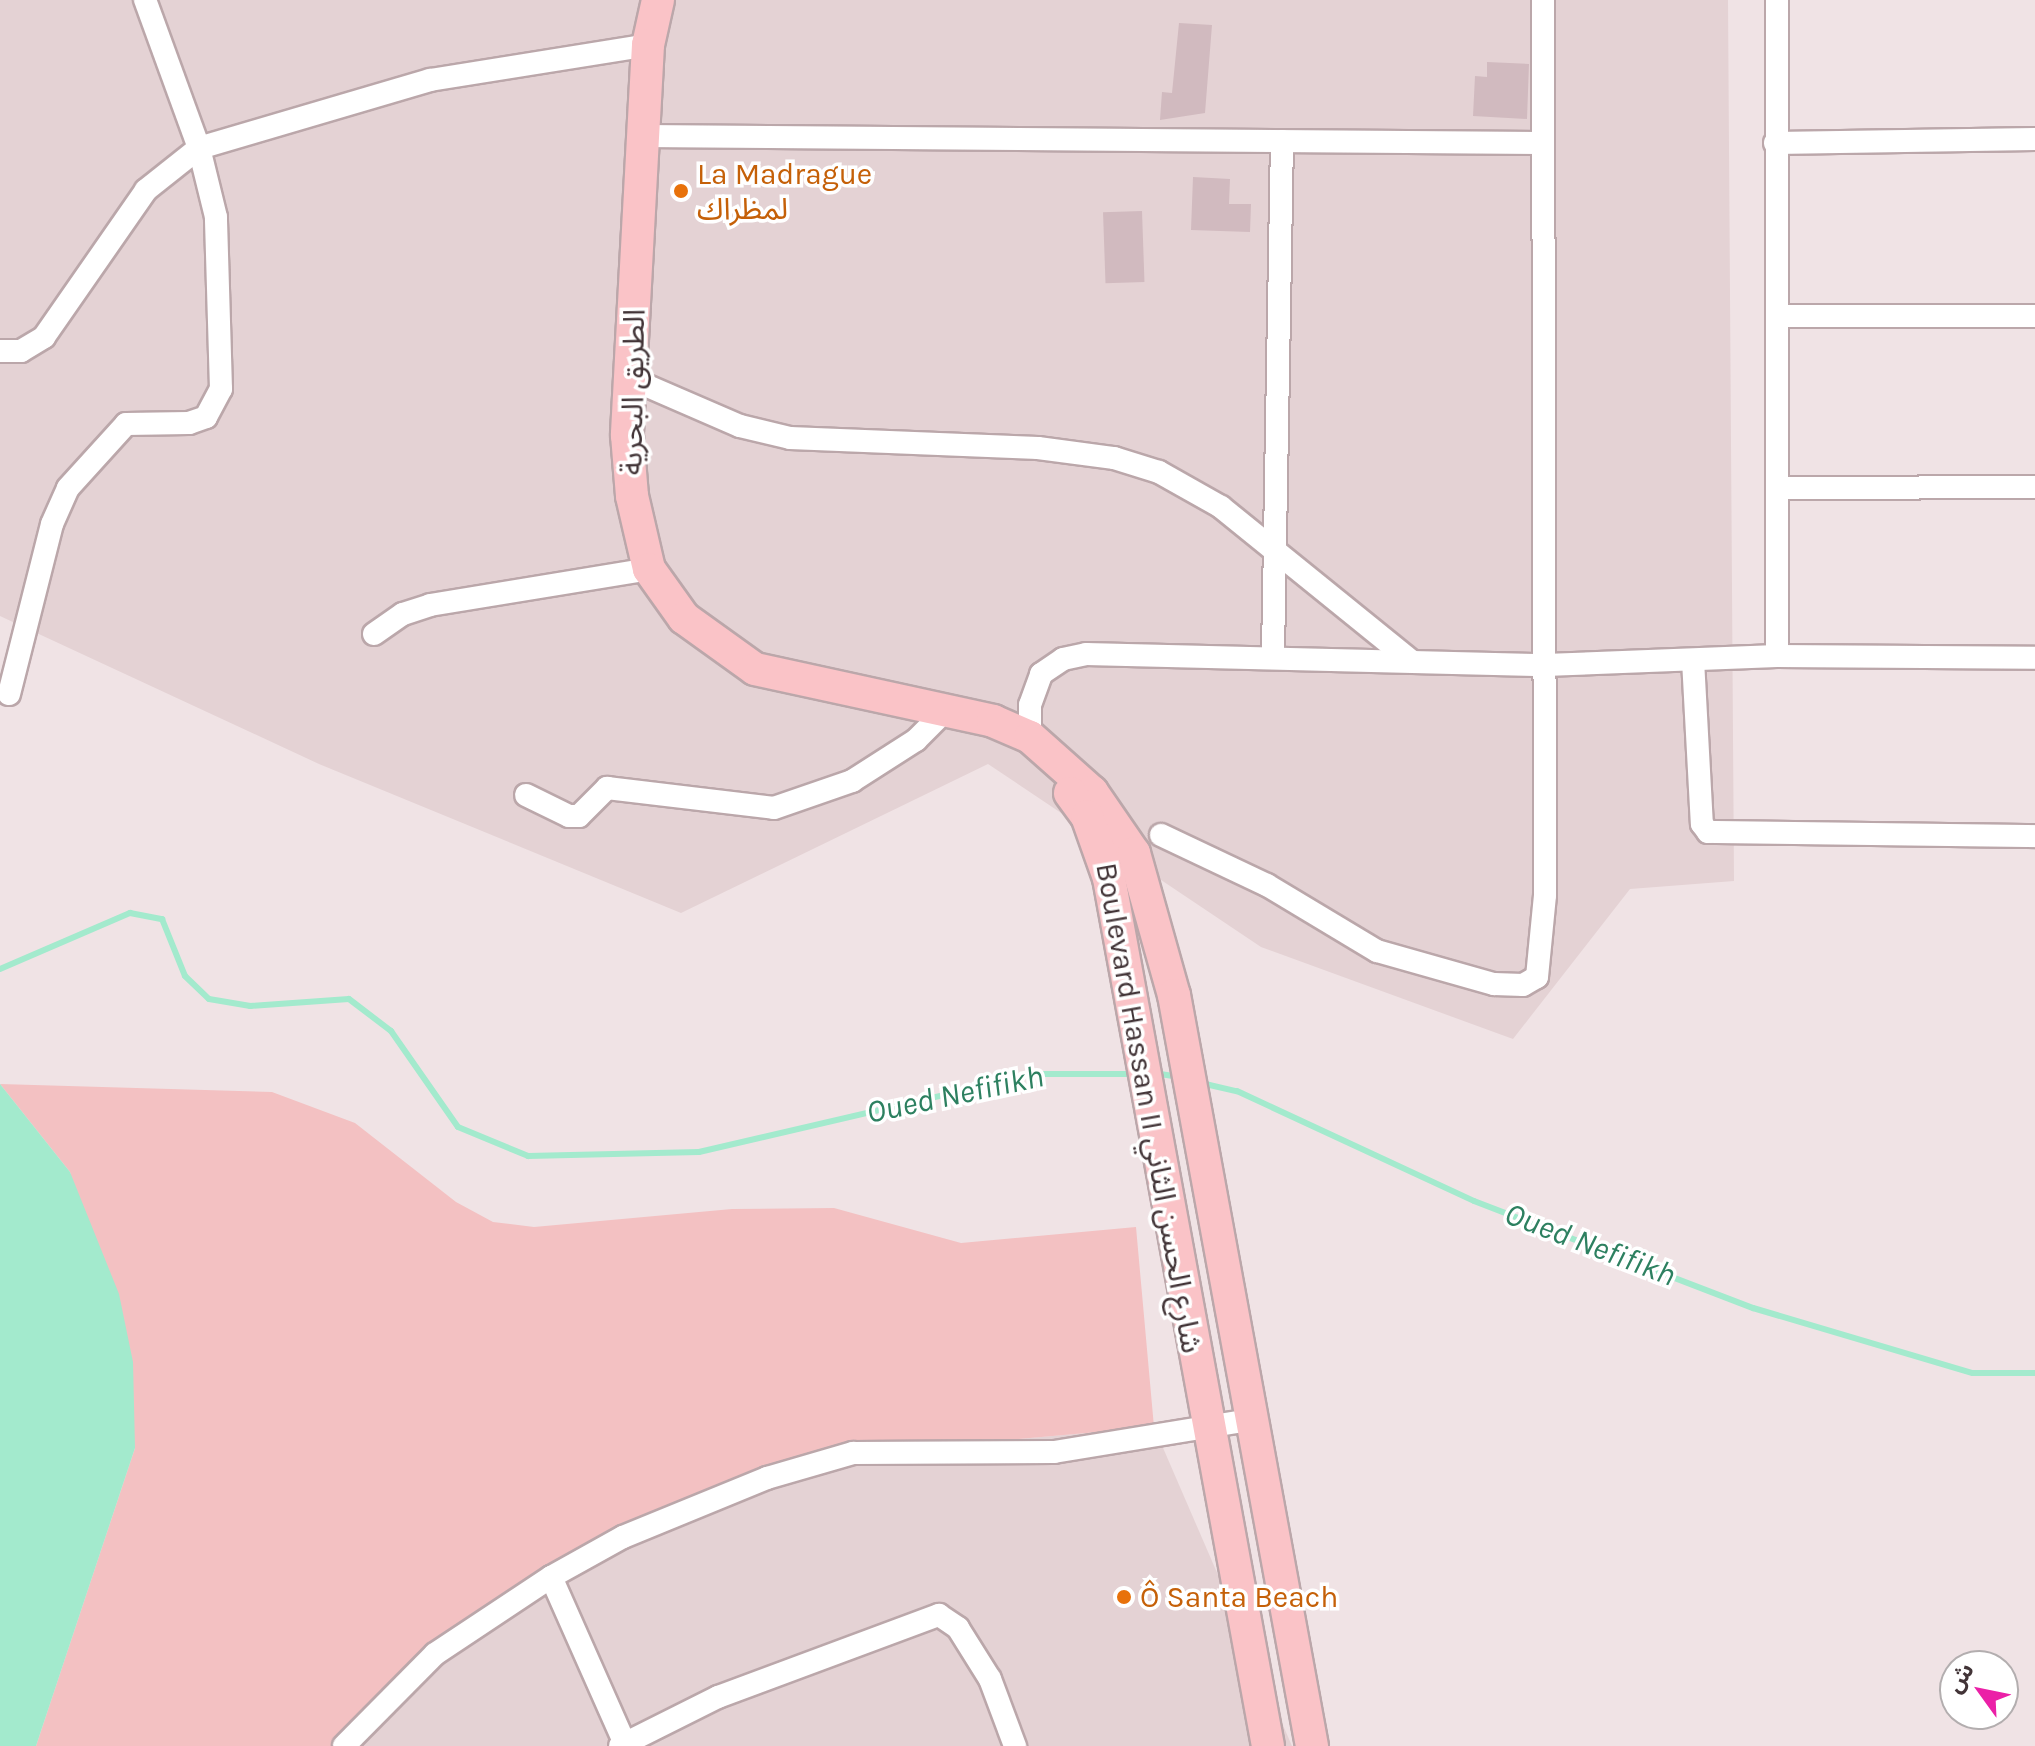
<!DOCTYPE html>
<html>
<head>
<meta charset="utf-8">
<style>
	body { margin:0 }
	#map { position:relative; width:2035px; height:1746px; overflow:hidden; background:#f0e3e5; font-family:Karla,"Noto Sans Arabic",sans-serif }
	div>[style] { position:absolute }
	.residential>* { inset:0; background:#e4d2d4 }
	.sand>* { inset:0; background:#f3c1c2 }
	.water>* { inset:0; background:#a3eacd }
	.stream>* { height:6px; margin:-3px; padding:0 3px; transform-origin:3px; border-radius:3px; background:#a3eacd }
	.building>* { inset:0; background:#d1babf; transform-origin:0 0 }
	.roads { filter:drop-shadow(2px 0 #bba7aa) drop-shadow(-2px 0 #bba7aa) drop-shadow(0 2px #bba7aa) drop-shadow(0 -2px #bba7aa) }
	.street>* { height:22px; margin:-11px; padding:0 11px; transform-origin:11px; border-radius:11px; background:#fff }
	.secondary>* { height:32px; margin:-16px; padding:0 16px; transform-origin:16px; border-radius:16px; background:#fac3c7 }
	.dots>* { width:22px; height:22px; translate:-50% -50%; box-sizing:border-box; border:4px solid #fff; border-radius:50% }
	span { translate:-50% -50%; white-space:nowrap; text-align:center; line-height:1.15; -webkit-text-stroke:7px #fff; paint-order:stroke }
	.food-label { font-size:30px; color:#c56008 }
	.left { translate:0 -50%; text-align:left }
	.street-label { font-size:30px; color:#423437 }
	.water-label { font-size:32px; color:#2d8060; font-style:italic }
	.north { position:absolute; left:1939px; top:1650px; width:80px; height:80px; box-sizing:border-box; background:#fff; border:2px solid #b3aeaf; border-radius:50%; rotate:303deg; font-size:22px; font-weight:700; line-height:32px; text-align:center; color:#423437 }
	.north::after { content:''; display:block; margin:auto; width:28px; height:36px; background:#eb20a7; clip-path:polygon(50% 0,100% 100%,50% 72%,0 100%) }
</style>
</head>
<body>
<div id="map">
	<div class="residential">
		<div style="clip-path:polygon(0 0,1728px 0,1734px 881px,1630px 889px,1513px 1039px,1261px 947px,988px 764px,681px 913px,319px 764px,0 616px)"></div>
		<div style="clip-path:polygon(1154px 1427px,1292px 1746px,340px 1746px,442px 1649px,598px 1546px,782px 1460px)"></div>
	</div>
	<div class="sand">
		<div style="clip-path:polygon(0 1084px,272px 1092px,355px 1123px,456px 1202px,493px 1222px,534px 1227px,732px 1209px,834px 1208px,961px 1243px,1136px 1227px,1154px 1427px,782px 1460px,598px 1546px,442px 1649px,340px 1746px,36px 1746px,135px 1448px,70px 1172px)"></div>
	</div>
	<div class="water">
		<div style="clip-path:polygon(0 1084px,70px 1172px,119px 1294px,133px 1362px,135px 1448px,36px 1746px,0 1746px)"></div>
	</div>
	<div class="stream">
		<div style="left:0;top:969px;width:142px;rotate:-23.3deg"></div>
		<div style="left:130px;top:913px;width:33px;rotate:11deg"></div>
		<div style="left:162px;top:919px;width:61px;rotate:68deg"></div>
		<div style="left:185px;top:976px;width:33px;rotate:44deg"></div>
		<div style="left:209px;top:999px;width:42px;rotate:9.7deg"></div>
		<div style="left:250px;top:1006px;width:99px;rotate:-4deg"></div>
		<div style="left:349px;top:999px;width:53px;rotate:37.3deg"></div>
		<div style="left:391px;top:1031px;width:117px;rotate:55.1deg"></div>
		<div style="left:458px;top:1127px;width:76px;rotate:22.5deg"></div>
		<div style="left:528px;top:1156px;width:171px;rotate:-1.3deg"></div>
		<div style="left:699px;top:1152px;width:344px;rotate:-13.1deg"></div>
		<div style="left:1034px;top:1074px;width:101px"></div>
		<div style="left:1154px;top:1073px;width:24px;rotate:9deg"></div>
		<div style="left:1201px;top:1083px;width:37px;rotate:13deg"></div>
		<div style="left:1237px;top:1091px;width:261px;rotate:24.9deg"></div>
		<div style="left:1474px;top:1201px;width:299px;rotate:21deg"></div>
		<div style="left:1753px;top:1308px;width:229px;rotate:16.5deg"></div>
		<div style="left:1973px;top:1373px;width:62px"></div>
	</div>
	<div class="building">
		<div style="clip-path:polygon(1179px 23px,1212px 25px,1205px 113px,1160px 120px,1162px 92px,1172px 93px)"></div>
		<div style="clip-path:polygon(1487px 62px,1529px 64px,1527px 119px,1473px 116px,1475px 76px,1487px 77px)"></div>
		<div style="clip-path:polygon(1193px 177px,1230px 179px,1229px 204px,1251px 204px,1250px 232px,1191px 230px)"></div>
		<div style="left:1142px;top:211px;width:71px;height:39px;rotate:88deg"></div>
	</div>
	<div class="roads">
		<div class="street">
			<div style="left:1777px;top:0;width:656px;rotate:90deg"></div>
			<div style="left:643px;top:136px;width:897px;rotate:0.45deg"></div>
			<div style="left:1775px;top:143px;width:260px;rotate:-0.9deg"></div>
			<div style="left:1777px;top:316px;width:258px"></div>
			<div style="left:0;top:351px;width:21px"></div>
			<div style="left:21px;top:351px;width:27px;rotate:-31deg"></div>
			<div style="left:44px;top:337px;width:179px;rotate:-55.2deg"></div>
			<div style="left:146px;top:190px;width:68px;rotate:-38.4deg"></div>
			<div style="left:199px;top:148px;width:241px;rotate:-16.4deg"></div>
			<div style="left:430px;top:80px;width:221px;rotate:-9.1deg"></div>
			<div style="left:629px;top:378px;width:121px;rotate:23.4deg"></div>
			<div style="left:740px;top:426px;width:51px;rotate:13.5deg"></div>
			<div style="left:790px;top:438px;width:248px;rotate:2.3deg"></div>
			<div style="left:1038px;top:448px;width:77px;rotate:7.5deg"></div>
			<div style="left:1114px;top:458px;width:47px;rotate:17.3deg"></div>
			<div style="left:1159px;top:472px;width:71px;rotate:29.4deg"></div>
			<div style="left:1221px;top:507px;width:245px;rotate:39deg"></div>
			<div style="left:1779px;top:488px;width:256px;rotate:-0.2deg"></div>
			<div style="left:374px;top:634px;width:35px;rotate:-35deg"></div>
			<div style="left:403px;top:614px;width:28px;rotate:-18deg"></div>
			<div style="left:430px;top:605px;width:222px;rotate:-9.3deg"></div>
			<div style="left:1273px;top:655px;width:514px;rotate:-89deg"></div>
			<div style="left:1693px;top:660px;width:164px;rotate:86.9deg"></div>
			<div style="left:1702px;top:824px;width:10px;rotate:53deg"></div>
			<div style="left:1708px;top:832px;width:327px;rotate:0.7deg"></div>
			<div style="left:9px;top:694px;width:175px;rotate:-75.8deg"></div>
			<div style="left:52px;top:524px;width:39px;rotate:-66deg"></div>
			<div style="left:68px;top:488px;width:86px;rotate:-47.8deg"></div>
			<div style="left:126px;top:424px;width:63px;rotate:-0.9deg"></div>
			<div style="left:189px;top:423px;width:18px;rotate:-19deg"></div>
			<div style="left:206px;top:417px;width:32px;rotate:-62deg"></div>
			<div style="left:221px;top:389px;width:172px;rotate:-91.7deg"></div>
			<div style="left:216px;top:217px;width:71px;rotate:-103.8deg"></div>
			<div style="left:199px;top:148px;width:158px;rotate:-110deg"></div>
			<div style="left:1030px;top:737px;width:32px;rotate:-90deg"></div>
			<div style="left:1030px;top:705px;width:33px;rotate:-70deg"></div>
			<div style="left:1041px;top:674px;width:27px;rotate:-34deg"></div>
			<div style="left:1063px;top:659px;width:24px;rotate:-12deg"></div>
			<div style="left:1086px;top:654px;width:459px;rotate:1.4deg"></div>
			<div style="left:1545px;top:665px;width:232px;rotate:-2.2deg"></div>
			<div style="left:1777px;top:656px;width:258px;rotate:0.4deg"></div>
			<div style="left:526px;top:795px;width:48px;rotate:26deg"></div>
			<div style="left:569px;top:816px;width:10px"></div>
			<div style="left:579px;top:816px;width:40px;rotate:-45deg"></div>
			<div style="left:607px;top:788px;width:168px;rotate:6.8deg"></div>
			<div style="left:774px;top:808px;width:83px;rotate:-19.1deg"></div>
			<div style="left:852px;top:781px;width:76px;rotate:-32.6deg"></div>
			<div style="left:916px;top:740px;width:42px;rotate:-45deg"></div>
			<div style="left:1161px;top:835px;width:117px;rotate:25.3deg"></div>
			<div style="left:1267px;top:885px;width:128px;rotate:31deg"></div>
			<div style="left:1377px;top:951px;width:122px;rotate:15.8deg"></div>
			<div style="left:1494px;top:984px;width:29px;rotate:2deg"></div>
			<div style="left:1523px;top:985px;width:16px;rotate:-30deg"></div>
			<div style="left:1537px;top:977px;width:82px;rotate:-84.4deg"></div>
			<div style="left:1545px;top:895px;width:895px;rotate:-90.13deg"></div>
			<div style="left:551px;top:1577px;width:185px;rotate:66.1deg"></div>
			<div style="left:344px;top:1746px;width:129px;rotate:-45.3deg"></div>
			<div style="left:435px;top:1654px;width:139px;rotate:-33.6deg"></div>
			<div style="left:551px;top:1577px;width:82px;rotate:-29.1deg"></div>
			<div style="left:623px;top:1537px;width:156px;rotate:-22.3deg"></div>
			<div style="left:767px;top:1478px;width:90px;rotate:-16.2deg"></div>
			<div style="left:853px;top:1453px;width:201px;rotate:-0.3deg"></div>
			<div style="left:1054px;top:1452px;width:198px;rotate:-9.3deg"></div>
			<div style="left:620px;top:1746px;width:110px;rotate:-26.6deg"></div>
			<div style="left:718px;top:1697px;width:236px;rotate:-20.4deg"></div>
			<div style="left:939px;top:1615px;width:23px;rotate:34deg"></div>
			<div style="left:958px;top:1628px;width:60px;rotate:57.9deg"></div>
			<div style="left:990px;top:1679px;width:72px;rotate:69.5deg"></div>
		</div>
		<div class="secondary">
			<div style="left:658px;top:0;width:46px;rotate:102.5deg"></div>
			<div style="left:648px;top:45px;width:391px;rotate:93.1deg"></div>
			<div style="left:627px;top:435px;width:61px;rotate:85.3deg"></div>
			<div style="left:632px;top:496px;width:75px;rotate:76.9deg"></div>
			<div style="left:649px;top:569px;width:60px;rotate:54.5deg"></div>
			<div style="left:684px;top:618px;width:87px;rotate:35.7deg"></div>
			<div style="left:755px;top:669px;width:244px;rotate:12.3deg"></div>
			<div style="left:993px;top:721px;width:40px;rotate:23.4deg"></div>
			<div style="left:1030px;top:737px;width:83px;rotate:41.6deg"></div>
			<div style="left:1092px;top:792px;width:74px;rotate:55.5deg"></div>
			<div style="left:1134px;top:853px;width:148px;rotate:74.3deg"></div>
			<div style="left:1174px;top:995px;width:764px;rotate:79.59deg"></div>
			<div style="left:1070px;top:793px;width:29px;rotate:54deg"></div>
			<div style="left:1087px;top:816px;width:66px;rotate:70.5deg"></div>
			<div style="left:1109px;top:878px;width:882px;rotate:79.62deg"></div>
		</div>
	</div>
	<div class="dots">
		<div style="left:681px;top:191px;background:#e8710a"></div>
		<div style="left:1124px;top:1597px;background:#e8710a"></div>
	</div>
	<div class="food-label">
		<span class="left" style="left:697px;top:191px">La Madrague<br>لمظراك</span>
		<span class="left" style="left:1140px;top:1597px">Ô Santa Beach</span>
	</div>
	<div class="street-label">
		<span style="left:633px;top:392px;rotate:-89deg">الطريق البحرية</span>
		<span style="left:1149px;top:1108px;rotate:80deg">Boulevard Hassan II شارع الحسن الثاني</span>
	</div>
	<div class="water-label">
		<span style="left:955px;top:1095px;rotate:-12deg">Oued Nefifikh</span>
		<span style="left:1590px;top:1245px;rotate:21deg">Oued Nefifikh</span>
	</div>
	<div class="north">ش</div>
</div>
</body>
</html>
